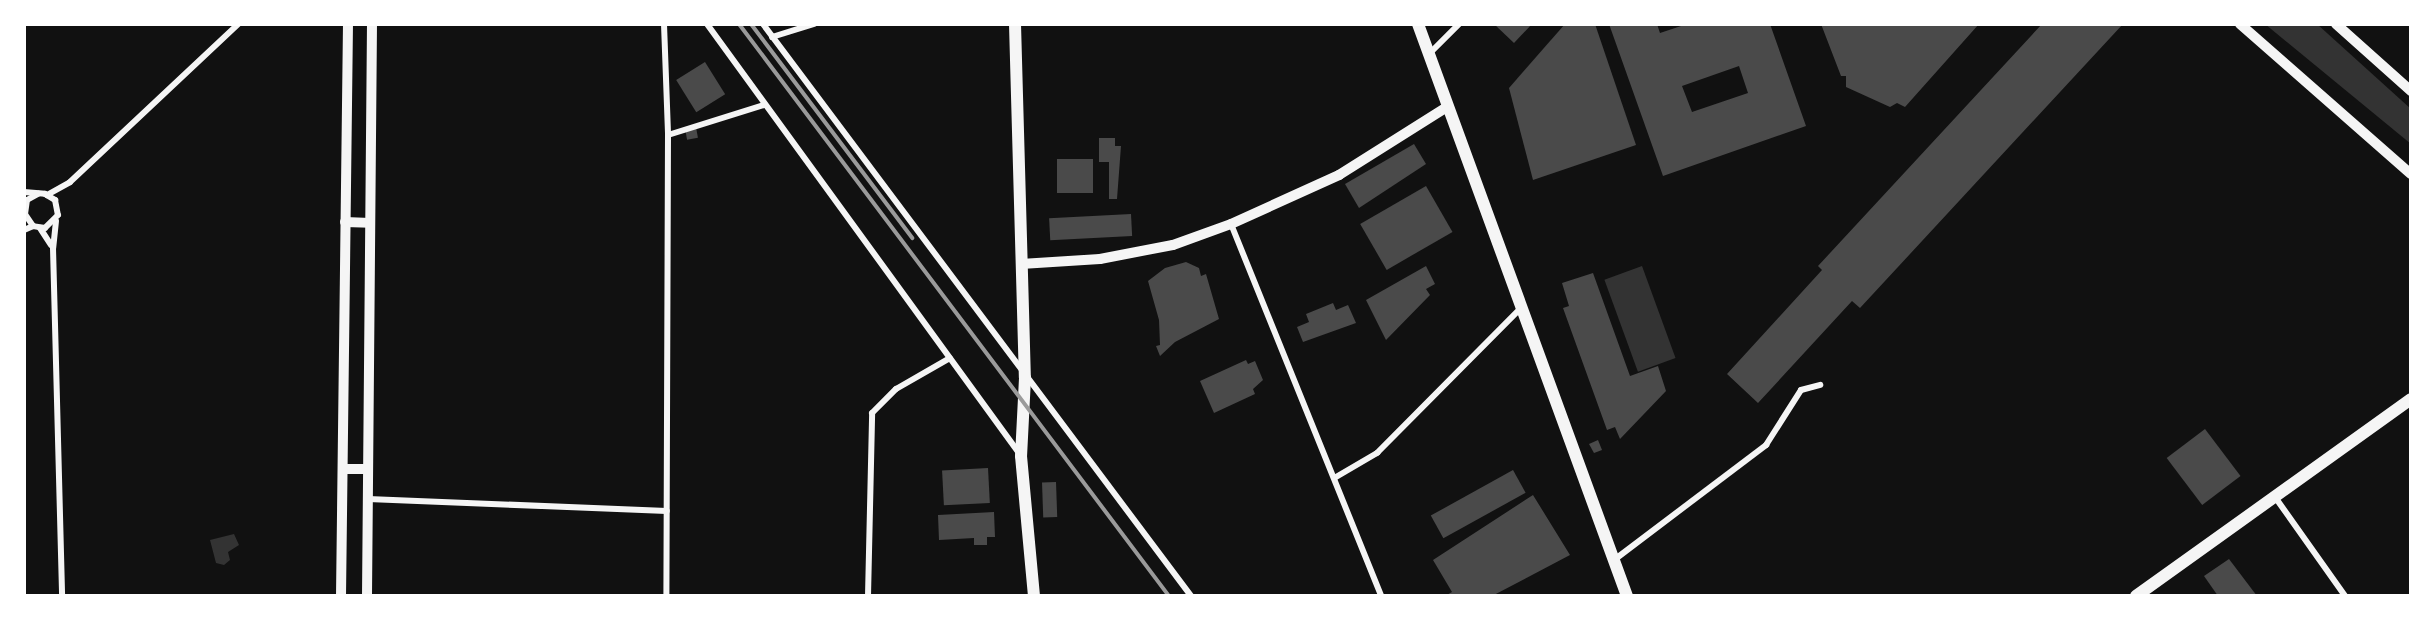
<!DOCTYPE html>
<html>
<head>
<meta charset="utf-8">
<style>
	body { margin:0 }
	#map { position:relative; width:2435px; height:620px; overflow:hidden; background:#111; font-family:"Nunito Sans",sans-serif }
	div>[style] { position:absolute }
	.water>* { inset:0; background:#333; transform-origin:0 0 }
	.building>* { inset:0; background:#4a4a4a; transform-origin:0 0 }
	.minor>* { height:6px; margin:-3px; padding:0 3px; transform-origin:3px; border-radius:3px; background:#f5f5f5 }
	.tertiary>* { height:10px; margin:-5px; padding:0 5px; transform-origin:5px; border-radius:5px; background:#f5f5f5 }
	.secondary>* { height:12px; margin:-6px; padding:0 6px; transform-origin:6px; border-radius:6px; background:#f5f5f5 }
	.rail>* { height:4px; margin:-2px; padding:0 2px; transform-origin:2px; border-radius:2px; background:#9a9a9a }
	span { translate:-50% -50%; white-space:nowrap; text-align:center; line-height:1.15; -webkit-text-stroke:4.5px #fff; paint-order:stroke }
	.frame { position:absolute; inset:0; border:26px solid #fff; pointer-events:none }
</style>
</head>
<body>
<div id="map">
	<div class="water">
		<div style="clip-path:polygon(2265px 24px,2317px 24px,2411px 109px,2411px 144px)"></div>
		<div style="left:1642px;top:266px;width:98px;height:40px;rotate:70deg"></div>
		<div style="clip-path:polygon(234px 534px,239px 545px,228px 552px,230px 560px,224px 565px,216px 563px,210px 540px)"></div>
	</div>
	<div class="building">
		<div style="clip-path:polygon(1494px 24px,1532px 24px,1514px 43px)"></div>
		<div style="clip-path:polygon(1565px 24px,1595px 24px,1636px 145px,1533px 180px,1509px 88px)"></div>
		<div style="clip-path:polygon(evenodd,1609px 24px,1657px 24px,1660px 33px,1687px 24px,1770px 24px,1806px 126px,1663px 176px,1609px 24px,1739px 66px,1748px 93px,1692px 112px,1682px 86px,1739px 66px)"></div>
		<div style="clip-path:polygon(1821px 24px,1979px 24px,1905px 107px,1897px 103px,1890px 107px,1846px 87px,1846px 76px,1841px 76px)"></div>
		<div style="clip-path:polygon(2042px 24px,2123px 24px,1860px 308px,1852px 301px,1758px 403px,1727px 374px,1822px 270px,1818px 266px)"></div>
		<div style="left:705px;top:62px;width:38px;height:34px;rotate:58deg"></div>
		<div style="left:696px;top:127px;width:11px;height:11px;rotate:80deg"></div>
		<div style="clip-path:polygon(1099px 138px,1115px 138px,1115px 146px,1121px 146px,1117px 199px,1109px 199px,1109px 162px,1099px 162px)"></div>
		<div style="clip-path:polygon(1414px 144px,1426px 164px,1359px 208px,1345px 184px)"></div>
		<div style="left:1057px;top:159px;width:36px;height:34px"></div>
		<div style="left:1426px;top:186px;width:53px;height:76px;rotate:60deg"></div>
		<div style="left:1131px;top:214px;width:22px;height:82px;rotate:87deg"></div>
		<div style="clip-path:polygon(1186px 262px,1199px 268px,1201px 276px,1206px 274px,1219px 319px,1175px 342px,1160px 356px,1156px 346px,1160px 345px,1159px 320px,1148px 281px,1165px 268px)"></div>
		<div style="clip-path:polygon(1426px 266px,1435px 284px,1426px 289px,1430px 295px,1386px 340px,1366px 300px)"></div>
		<div style="clip-path:polygon(1593px 273px,1630px 376px,1658px 366px,1666px 391px,1620px 439px,1615px 427px,1607px 430px,1563px 308px,1569px 306px,1562px 283px)"></div>
		<div style="clip-path:polygon(1333px 303px,1336px 310px,1348px 305px,1356px 323px,1303px 342px,1297px 327px,1309px 322px,1306px 314px)"></div>
		<div style="clip-path:polygon(1246px 360px,1248px 364px,1255px 361px,1263px 380px,1253px 389px,1255px 394px,1214px 413px,1200px 381px)"></div>
		<div style="left:2205px;top:429px;width:59px;height:48px;rotate:53deg"></div>
		<div style="clip-path:polygon(1598px 440px,1602px 450px,1594px 453px,1589px 444px)"></div>
		<div style="left:988px;top:468px;width:35px;height:46px;rotate:87deg"></div>
		<div style="left:1513px;top:470px;width:26px;height:94px;rotate:61deg"></div>
		<div style="left:1056px;top:482px;width:35px;height:14px;rotate:88deg"></div>
		<div style="clip-path:polygon(1533px 495px,1570px 555px,1492px 596px,1445px 596px,1452px 592px,1433px 560px)"></div>
		<div style="clip-path:polygon(994px 512px,995px 537px,987px 537px,987px 545px,974px 545px,974px 538px,939px 540px,938px 515px)"></div>
		<div style="clip-path:polygon(2229px 559px,2257px 596px,2218px 596px,2204px 576px)"></div>
	</div>
	<div class="minor">
		<div style="left:664px;top:24px;width:111px;rotate:87.9deg"></div>
		<div style="left:668px;top:135px;width:461px;rotate:90.2deg"></div>
		<div style="left:707px;top:24px;width:530px;rotate:53.97deg"></div>
		<div style="left:763px;top:24px;width:714px;rotate:53.19deg"></div>
		<div style="left:772px;top:37px;width:44px;rotate:-17.2deg"></div>
		<div style="left:1428px;top:55px;width:44px;rotate:-45deg"></div>
		<div style="left:668px;top:135px;width:101px;rotate:-17.4deg"></div>
		<div style="left:24px;top:192px;width:21px;rotate:5deg"></div>
		<div style="left:45px;top:194px;width:12px;rotate:31deg"></div>
		<div style="left:55px;top:200px;width:15px;rotate:79deg"></div>
		<div style="left:58px;top:215px;width:18px;rotate:135deg"></div>
		<div style="left:45px;top:228px;width:12px;rotate:-171deg"></div>
		<div style="left:33px;top:226px;width:14px;rotate:-124deg"></div>
		<div style="left:25px;top:214px;width:14px;rotate:-82deg"></div>
		<div style="left:27px;top:200px;width:13px;rotate:-29deg"></div>
		<div style="left:47px;top:195px;width:26px;rotate:-29deg"></div>
		<div style="left:70px;top:182px;width:231px;rotate:-43.2deg"></div>
		<div style="left:56px;top:221px;width:27px;rotate:96deg"></div>
		<div style="left:53px;top:248px;width:348px;rotate:88.5deg"></div>
		<div style="left:1231px;top:224px;width:401px;rotate:68deg"></div>
		<div style="left:40px;top:228px;width:20px;rotate:57deg"></div>
		<div style="left:24px;top:230px;width:10px;rotate:-24deg"></div>
		<div style="left:1336px;top:477px;width:48px;rotate:-30.3deg"></div>
		<div style="left:1377px;top:453px;width:203px;rotate:-45.2deg"></div>
		<div style="left:2275px;top:497px;width:121px;rotate:54.7deg"></div>
		<div style="left:368px;top:499px;width:299px;rotate:2.3deg"></div>
		<div style="left:1614px;top:560px;width:191px;rotate:-37.1deg"></div>
		<div style="left:1766px;top:445px;width:65px;rotate:-57.5deg"></div>
		<div style="left:1801px;top:390px;width:20px;rotate:-15deg"></div>
		<div style="left:868px;top:596px;width:183px;rotate:-88.7deg"></div>
		<div style="left:872px;top:413px;width:34px;rotate:-45deg"></div>
		<div style="left:896px;top:389px;width:62px;rotate:-29.9deg"></div>
	</div>
	<div class="tertiary">
		<div style="left:2240px;top:24px;width:227px;rotate:41.3deg"></div>
		<div style="left:2336px;top:24px;width:101px;rotate:41.8deg"></div>
		<div style="left:345px;top:222px;width:25px;rotate:2deg"></div>
		<div style="left:1021px;top:264px;width:79px;rotate:-3.6deg"></div>
		<div style="left:1100px;top:259px;width:74px;rotate:-10.9deg"></div>
		<div style="left:1173px;top:245px;width:62px;rotate:-19.9deg"></div>
		<div style="left:1231px;top:224px;width:119px;rotate:-24.4deg"></div>
		<div style="left:1339px;top:175px;width:128px;rotate:-32.2deg"></div>
		<div style="left:343px;top:469px;width:25px"></div>
		<div style="left:341px;top:596px;width:572px;rotate:-89.3deg"></div>
		<div style="left:367px;top:596px;width:572px;rotate:-89.5deg"></div>
	</div>
	<div class="secondary">
		<div style="left:1015px;top:24px;width:354px;rotate:88.4deg"></div>
		<div style="left:1025px;top:378px;width:78px;rotate:92.9deg"></div>
		<div style="left:1021px;top:456px;width:141px;rotate:84.7deg"></div>
		<div style="left:1418px;top:24px;width:609px;rotate:69.93deg"></div>
		<div style="left:2136px;top:596px;width:338px;rotate:-35.6deg"></div>
	</div>
	<div class="rail">
		<div style="left:739px;top:24px;width:716px;rotate:53.07deg"></div>
		<div style="left:751px;top:24px;width:268px;rotate:53deg"></div>
	</div>
	<div class="frame"></div>
</div>
</body>
</html>
